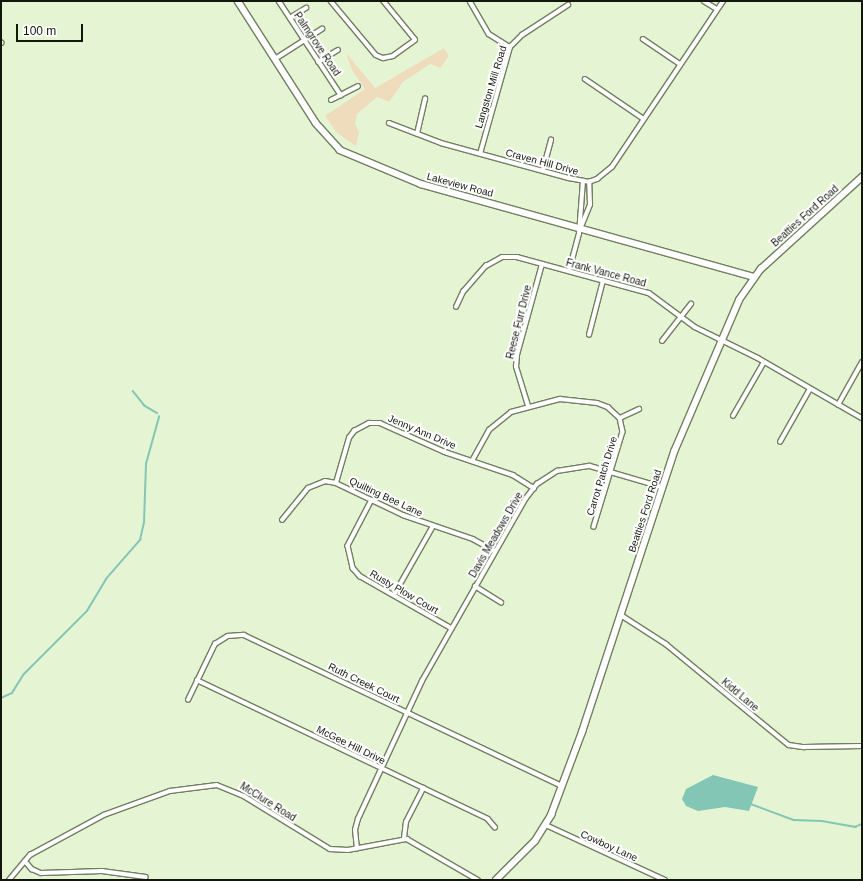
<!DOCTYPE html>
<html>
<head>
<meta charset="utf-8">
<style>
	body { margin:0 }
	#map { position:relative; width:863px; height:881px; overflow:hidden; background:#e5f5d3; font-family:Arial,sans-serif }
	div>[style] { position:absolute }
	.green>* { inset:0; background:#efdcbd }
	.water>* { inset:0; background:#83c6b5 }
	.stream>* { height:1.5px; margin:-0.75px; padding:0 0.75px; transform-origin:0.75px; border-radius:0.75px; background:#83c6b5 }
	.roads { filter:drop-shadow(1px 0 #717f61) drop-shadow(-1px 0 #717f61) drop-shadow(0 1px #717f61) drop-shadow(0 -1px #717f61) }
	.street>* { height:3.5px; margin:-1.75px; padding:0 1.75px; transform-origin:1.75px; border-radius:1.75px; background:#fff }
	.secondary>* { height:5.5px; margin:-2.75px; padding:0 2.75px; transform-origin:2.75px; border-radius:2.75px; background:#fff }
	span { translate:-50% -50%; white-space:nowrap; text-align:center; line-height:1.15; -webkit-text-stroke:4px #fff; paint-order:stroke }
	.street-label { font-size:10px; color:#12170c }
	.frame { position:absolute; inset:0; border:2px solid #12170c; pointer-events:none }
	.scale { position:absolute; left:16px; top:24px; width:67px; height:18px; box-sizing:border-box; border:2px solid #12170c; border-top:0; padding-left:5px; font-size:12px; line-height:14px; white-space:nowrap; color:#12170c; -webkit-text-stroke:3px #fff; paint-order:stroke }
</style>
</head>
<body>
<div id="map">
	<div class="green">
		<div style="clip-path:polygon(444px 48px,449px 56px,440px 68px,430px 64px,403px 82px,389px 102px,377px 97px,357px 114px,355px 123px,359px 133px,356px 146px,337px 133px,325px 116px,365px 89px,352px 70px,346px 53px,375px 88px)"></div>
	</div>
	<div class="water">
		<div style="clip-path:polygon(713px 775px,758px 787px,749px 811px,725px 807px,698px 811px,686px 806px,682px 799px,686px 789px)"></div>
	</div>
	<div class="stream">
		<div style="left:133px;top:391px;width:19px;rotate:51deg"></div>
		<div style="left:145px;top:406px;width:14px;rotate:30deg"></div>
		<div style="left:1px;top:698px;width:12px;rotate:-24deg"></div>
		<div style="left:12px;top:693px;width:22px;rotate:-58deg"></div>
		<div style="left:24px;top:674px;width:89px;rotate:-45deg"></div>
		<div style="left:87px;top:611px;width:37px;rotate:-59deg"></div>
		<div style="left:106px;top:579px;width:52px;rotate:-48.9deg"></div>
		<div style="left:140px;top:540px;width:18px;rotate:-77deg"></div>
		<div style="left:144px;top:522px;width:58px;rotate:-88deg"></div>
		<div style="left:146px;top:464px;width:49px;rotate:-74.5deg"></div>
		<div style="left:751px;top:804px;width:46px;rotate:20.4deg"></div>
		<div style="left:794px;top:820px;width:28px;rotate:2deg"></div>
		<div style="left:822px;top:821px;width:34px;rotate:10deg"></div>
		<div style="left:855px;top:827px;width:8px;rotate:-23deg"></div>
	</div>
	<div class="roads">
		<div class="street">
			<div style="left:279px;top:1px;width:113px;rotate:56.6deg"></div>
			<div style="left:331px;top:1px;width:70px;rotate:50.2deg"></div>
			<div style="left:376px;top:55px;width:8px;rotate:23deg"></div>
			<div style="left:383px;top:58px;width:10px;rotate:-11deg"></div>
			<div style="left:393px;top:56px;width:27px;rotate:-36deg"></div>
			<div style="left:415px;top:40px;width:50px;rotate:-129.4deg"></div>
			<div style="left:470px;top:1px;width:38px;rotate:60deg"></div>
			<div style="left:489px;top:34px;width:25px;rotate:32deg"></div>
			<div style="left:704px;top:1px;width:15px;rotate:32deg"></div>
			<div style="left:290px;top:18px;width:19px;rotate:-32deg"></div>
			<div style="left:643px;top:39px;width:45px;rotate:34deg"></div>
			<div style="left:1px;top:42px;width:1px;rotate:45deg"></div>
			<div style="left:275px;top:59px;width:56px;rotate:-32.6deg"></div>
			<div style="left:318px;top:62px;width:23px;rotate:-31deg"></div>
			<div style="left:585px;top:79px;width:71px;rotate:34.1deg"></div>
			<div style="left:331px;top:100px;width:30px;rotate:-27deg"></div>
			<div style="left:389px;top:123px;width:56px;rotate:21deg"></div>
			<div style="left:441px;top:143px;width:133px;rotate:15.3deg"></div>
			<div style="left:569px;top:178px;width:20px;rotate:11deg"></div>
			<div style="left:589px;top:182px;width:9px;rotate:-21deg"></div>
			<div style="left:597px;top:179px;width:19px;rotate:-39deg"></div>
			<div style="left:612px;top:167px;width:200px;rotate:-56.2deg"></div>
			<div style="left:417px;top:134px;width:36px;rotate:-77deg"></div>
			<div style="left:480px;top:154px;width:111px;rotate:-74.3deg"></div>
			<div style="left:510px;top:47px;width:17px;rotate:-45deg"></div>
			<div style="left:522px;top:35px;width:55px;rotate:-33.1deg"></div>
			<div style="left:543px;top:170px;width:31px;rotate:-75deg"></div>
			<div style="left:581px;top:227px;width:24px;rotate:-68deg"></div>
			<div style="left:590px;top:205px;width:23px;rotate:-92deg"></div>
			<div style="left:569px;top:271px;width:38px;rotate:-75deg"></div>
			<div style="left:579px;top:234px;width:53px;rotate:-85.7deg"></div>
			<div style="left:456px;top:307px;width:17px;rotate:-65deg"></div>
			<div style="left:463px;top:292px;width:35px;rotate:-49deg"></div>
			<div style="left:486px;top:266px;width:18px;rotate:-29deg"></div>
			<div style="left:502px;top:257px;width:15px"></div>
			<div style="left:517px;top:257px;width:137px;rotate:15.3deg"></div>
			<div style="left:649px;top:293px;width:57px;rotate:36.5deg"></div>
			<div style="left:695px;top:327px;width:70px;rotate:26.2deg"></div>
			<div style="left:758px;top:358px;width:120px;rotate:30deg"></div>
			<div style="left:589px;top:335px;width:56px;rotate:-75.5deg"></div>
			<div style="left:662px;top:341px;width:47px;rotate:-51.9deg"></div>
			<div style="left:838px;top:405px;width:49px;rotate:-60.8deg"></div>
			<div style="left:528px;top:406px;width:41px;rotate:-107.1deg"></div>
			<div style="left:516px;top:367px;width:12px;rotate:-85deg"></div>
			<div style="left:517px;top:355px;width:94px;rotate:-74.6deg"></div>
			<div style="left:733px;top:416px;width:62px;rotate:-60.1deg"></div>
			<div style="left:620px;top:418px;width:21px;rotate:-25deg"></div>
			<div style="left:780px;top:442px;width:61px;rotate:-60.5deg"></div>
			<div style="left:472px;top:461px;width:35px;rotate:-61deg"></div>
			<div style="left:489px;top:430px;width:28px;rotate:-39deg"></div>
			<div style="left:511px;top:412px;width:51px;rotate:-14.9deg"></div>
			<div style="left:560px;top:399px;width:37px;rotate:6deg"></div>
			<div style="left:597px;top:403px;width:12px;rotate:20deg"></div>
			<div style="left:608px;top:407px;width:16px;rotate:43deg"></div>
			<div style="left:620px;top:418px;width:14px;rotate:78deg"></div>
			<div style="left:623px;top:432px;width:99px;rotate:107deg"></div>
			<div style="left:336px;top:483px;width:47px;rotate:-73.9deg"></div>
			<div style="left:349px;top:438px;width:9px;rotate:-54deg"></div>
			<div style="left:354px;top:431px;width:17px;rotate:-28deg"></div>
			<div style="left:369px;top:423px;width:11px"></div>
			<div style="left:380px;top:423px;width:71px;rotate:24deg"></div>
			<div style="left:445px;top:452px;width:72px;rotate:18.7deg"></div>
			<div style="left:513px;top:475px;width:25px;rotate:32deg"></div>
			<div style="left:372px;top:500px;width:52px;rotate:117.6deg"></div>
			<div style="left:348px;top:546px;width:23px;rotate:77deg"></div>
			<div style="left:353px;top:568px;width:11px;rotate:49deg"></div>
			<div style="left:360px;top:576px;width:105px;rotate:29.7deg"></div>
			<div style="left:282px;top:520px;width:41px;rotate:-50.9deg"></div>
			<div style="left:308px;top:488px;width:18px;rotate:-22deg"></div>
			<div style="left:325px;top:481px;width:11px;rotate:10deg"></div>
			<div style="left:336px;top:483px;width:74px;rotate:25.5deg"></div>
			<div style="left:403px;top:515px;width:74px;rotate:18.9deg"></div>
			<div style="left:473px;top:539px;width:25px;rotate:29deg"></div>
			<div style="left:475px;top:586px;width:31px;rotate:32deg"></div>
			<div style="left:394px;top:595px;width:79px;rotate:-60.5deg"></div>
			<div style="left:621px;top:615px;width:54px;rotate:32.8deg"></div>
			<div style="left:666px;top:644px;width:159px;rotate:39.4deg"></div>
			<div style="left:789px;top:745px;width:15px;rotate:8deg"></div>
			<div style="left:804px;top:747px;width:58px;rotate:-1deg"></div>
			<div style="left:197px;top:680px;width:322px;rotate:25.5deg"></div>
			<div style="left:488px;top:819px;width:11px;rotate:49deg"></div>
			<div style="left:188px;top:700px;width:62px;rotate:-64.3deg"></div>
			<div style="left:215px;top:644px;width:15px;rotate:-32deg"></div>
			<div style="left:228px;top:636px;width:16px;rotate:-4deg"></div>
			<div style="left:244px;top:635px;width:352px;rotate:25.4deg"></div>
			<div style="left:546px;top:825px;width:131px;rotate:24.8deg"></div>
			<div style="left:404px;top:838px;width:16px;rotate:-83deg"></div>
			<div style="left:406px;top:822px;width:38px;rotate:-63deg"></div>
			<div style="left:357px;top:849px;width:19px;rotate:-96deg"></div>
			<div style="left:355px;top:830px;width:11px;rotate:-75deg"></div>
			<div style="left:358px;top:819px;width:152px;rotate:-65.1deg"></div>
			<div style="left:422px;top:681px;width:210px;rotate:-60.4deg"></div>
			<div style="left:526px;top:498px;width:18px;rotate:-52deg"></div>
			<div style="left:537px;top:484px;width:24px;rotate:-33deg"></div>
			<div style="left:557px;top:471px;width:33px;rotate:-9deg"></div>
			<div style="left:590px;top:466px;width:75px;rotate:16.3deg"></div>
			<div style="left:25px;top:861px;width:11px;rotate:49deg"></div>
			<div style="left:32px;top:869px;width:10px;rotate:24deg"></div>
			<div style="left:41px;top:873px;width:61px;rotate:-1.9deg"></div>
			<div style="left:102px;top:871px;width:44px;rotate:7.8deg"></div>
			<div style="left:9px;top:880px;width:33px;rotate:-50deg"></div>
			<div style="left:30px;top:855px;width:84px;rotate:-28.4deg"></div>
			<div style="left:104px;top:815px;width:70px;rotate:-20deg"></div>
			<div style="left:170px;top:791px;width:47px;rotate:-7.3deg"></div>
			<div style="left:217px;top:785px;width:29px;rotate:22deg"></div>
			<div style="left:244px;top:796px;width:101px;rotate:31.6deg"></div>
			<div style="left:330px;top:849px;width:18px;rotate:3deg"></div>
			<div style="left:348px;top:850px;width:60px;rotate:-10.6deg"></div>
			<div style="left:407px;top:839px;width:82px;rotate:30deg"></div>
		</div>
		<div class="secondary">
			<div style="left:238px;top:1px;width:145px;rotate:57.4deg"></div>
			<div style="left:316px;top:123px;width:36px;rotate:48deg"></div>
			<div style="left:340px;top:150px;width:88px;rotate:22.8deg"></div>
			<div style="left:421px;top:184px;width:346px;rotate:15.6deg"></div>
			<div style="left:496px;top:880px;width:55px;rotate:-45deg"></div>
			<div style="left:535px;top:841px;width:31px;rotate:-58deg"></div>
			<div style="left:551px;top:815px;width:89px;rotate:-69.5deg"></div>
			<div style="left:582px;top:732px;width:295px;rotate:-71.8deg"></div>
			<div style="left:674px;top:452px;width:165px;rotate:-66.8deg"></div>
			<div style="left:739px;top:300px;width:38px;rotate:-55deg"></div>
			<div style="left:761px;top:269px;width:137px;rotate:-42.3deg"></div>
		</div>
	</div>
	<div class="street-label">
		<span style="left:317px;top:44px;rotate:56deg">Palmgrove Road</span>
		<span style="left:491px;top:87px;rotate:-73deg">Langston Mill Road</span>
		<span style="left:542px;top:162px;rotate:15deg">Craven Hill Drive</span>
		<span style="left:460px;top:185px;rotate:15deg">Lakeview Road</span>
		<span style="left:805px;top:216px;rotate:-42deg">Beatties Ford Road</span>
		<span style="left:606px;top:273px;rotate:15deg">Frank Vance Road</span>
		<span style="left:519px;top:322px;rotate:-76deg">Reese Furr Drive</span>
		<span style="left:422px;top:432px;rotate:23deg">Jenny Ann Drive</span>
		<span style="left:602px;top:476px;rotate:-73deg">Carrot Patch Drive</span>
		<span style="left:386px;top:497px;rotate:25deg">Quilting Bee Lane</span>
		<span style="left:645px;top:511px;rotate:-72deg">Beatties Ford Road</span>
		<span style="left:496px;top:535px;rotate:-60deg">Davis Meadows Drive</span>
		<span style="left:404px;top:592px;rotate:30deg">Rusty Plow Court</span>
		<span style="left:364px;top:683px;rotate:26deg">Ruth Creek Court</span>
		<span style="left:740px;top:695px;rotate:40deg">Kidd Lane</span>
		<span style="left:351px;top:745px;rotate:26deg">McGee Hill Drive</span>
		<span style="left:268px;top:802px;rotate:32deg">McClure Road</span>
		<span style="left:609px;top:846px;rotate:24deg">Cowboy Lane</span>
	</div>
	<div class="frame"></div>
	<div class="scale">100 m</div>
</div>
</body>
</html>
